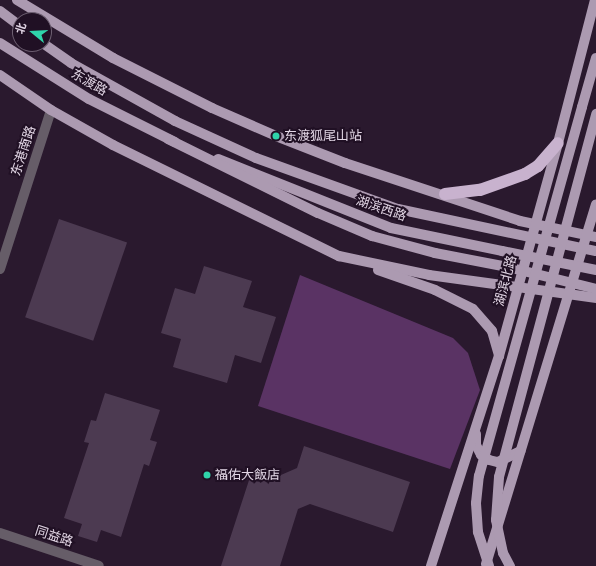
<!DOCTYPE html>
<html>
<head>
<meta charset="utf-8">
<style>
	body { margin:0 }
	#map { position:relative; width:596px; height:566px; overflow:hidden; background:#2a192e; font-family:"Roboto Condensed","Noto Sans SC",sans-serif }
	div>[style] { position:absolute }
	.green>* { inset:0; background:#5a3364 }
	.building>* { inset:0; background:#4c3a51; transform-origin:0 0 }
	.minor>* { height:10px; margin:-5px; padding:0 5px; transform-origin:5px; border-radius:5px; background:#665d68 }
	.major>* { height:10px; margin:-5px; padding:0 5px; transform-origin:5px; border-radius:5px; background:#ac9ab1 }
	.highway>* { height:12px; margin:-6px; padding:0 6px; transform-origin:6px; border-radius:6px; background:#c8b2ce }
	.major-bridge>* { height:10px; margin:-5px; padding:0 5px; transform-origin:5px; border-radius:5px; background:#ac9ab1 }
	.dots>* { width:11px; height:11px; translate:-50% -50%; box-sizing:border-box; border:2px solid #201024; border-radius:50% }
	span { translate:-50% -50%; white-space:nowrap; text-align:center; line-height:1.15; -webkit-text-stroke:4px #201024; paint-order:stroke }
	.street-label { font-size:13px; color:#e1d5e4 }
	.poi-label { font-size:13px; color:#e1d5e4 }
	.left { translate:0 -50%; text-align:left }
	.north { position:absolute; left:12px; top:12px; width:40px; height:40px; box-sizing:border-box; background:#201024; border:1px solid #6d5f71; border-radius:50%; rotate:288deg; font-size:11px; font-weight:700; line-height:16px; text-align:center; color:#e1d5e4 }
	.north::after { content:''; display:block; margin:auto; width:14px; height:18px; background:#2fd4aa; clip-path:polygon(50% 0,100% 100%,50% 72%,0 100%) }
</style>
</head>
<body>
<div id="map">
	<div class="green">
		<div style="clip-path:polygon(300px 275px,453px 338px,468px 353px,480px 390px,450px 469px,258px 406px)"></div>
	</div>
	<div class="building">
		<div style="left:59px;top:219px;width:72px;height:104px;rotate:19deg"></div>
		<div style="clip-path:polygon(204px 266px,252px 281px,243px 307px,276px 317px,261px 363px,235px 355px,227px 383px,173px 367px,181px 339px,161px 333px,175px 288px,195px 294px)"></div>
		<div style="clip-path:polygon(105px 393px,160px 410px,150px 440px,157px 442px,149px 466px,144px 464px,121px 537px,101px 530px,97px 542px,78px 536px,82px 524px,64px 518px,89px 443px,84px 442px,91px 420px,96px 421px)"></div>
		<div style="clip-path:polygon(304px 446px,410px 482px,393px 532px,310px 504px,298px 509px,280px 566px,221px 566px,252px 471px,274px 478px,297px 468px)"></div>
	</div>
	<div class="minor">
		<div style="left:0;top:269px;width:167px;rotate:-72.2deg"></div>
		<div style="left:0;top:533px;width:104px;rotate:18.4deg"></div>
	</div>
	<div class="major">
		<div style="left:17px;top:0;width:112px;rotate:31.1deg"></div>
		<div style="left:113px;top:58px;width:111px;rotate:26.8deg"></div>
		<div style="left:212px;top:108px;width:70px;rotate:23.6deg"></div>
		<div style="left:276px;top:136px;width:74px;rotate:21.4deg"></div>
		<div style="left:345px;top:163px;width:184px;rotate:18.3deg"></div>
		<div style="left:520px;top:221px;width:78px;rotate:11.9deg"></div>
		<div style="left:0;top:11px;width:25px;rotate:37deg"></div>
		<div style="left:0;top:43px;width:105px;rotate:32.2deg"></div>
		<div style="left:89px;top:99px;width:96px;rotate:26.6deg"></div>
		<div style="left:44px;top:44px;width:33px;rotate:35deg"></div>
		<div style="left:71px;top:63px;width:119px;rotate:29.1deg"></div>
		<div style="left:0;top:75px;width:62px;rotate:34.5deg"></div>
		<div style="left:51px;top:110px;width:71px;rotate:29.4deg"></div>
		<div style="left:113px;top:145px;width:252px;rotate:26.2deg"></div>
		<div style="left:339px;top:256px;width:92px;rotate:11.9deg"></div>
		<div style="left:429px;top:275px;width:169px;rotate:7.8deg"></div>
		<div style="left:582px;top:107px;width:51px;rotate:-74.1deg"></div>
		<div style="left:218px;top:159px;width:186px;rotate:21.7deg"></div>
		<div style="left:391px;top:228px;width:113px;rotate:11.7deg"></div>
		<div style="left:378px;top:270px;width:60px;rotate:19.3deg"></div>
		<div style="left:435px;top:290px;width:42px;rotate:26.6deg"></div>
		<div style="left:473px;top:309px;width:29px;rotate:49deg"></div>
		<div style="left:492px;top:331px;width:26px;rotate:74deg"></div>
		<div style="left:476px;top:434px;width:11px;rotate:90deg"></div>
		<div style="left:476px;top:445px;width:11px;rotate:63deg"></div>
		<div style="left:481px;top:455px;width:9px;rotate:32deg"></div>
		<div style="left:489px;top:460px;width:9px;rotate:13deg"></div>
		<div style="left:498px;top:462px;width:25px;rotate:-26deg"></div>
		<div style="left:503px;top:553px;width:15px;rotate:62deg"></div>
		<div style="left:486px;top:564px;width:376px;rotate:-73deg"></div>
		<div style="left:431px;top:566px;width:221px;rotate:-72.1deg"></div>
		<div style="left:499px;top:356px;width:221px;rotate:-74.5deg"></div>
		<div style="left:558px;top:143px;width:148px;rotate:-75.5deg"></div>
	</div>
	<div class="highway">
		<div style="left:445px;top:194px;width:35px;rotate:-7deg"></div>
		<div style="left:480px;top:190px;width:48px;rotate:-19.6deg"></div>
		<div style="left:525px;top:174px;width:15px;rotate:-32deg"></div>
		<div style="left:538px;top:166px;width:30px;rotate:-49deg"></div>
	</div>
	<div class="major-bridge">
		<div style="left:175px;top:121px;width:89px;rotate:24.6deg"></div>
		<div style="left:256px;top:158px;width:151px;rotate:19.8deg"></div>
		<div style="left:398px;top:209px;width:202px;rotate:12deg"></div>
		<div style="left:168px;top:139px;width:167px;rotate:26.3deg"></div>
		<div style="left:318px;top:213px;width:59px;rotate:23.1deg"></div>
		<div style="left:372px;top:236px;width:65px;rotate:15.1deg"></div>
		<div style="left:435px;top:253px;width:74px;rotate:10.9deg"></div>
		<div style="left:508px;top:267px;width:91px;rotate:14deg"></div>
		<div style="left:502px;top:251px;width:96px;rotate:11.4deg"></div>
		<div style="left:503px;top:553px;width:34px;rotate:-102deg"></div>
		<div style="left:496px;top:520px;width:43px;rotate:-86deg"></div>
		<div style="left:499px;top:477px;width:376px;rotate:-75deg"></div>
		<div style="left:489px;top:566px;width:36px;rotate:-108deg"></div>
		<div style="left:478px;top:532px;width:29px;rotate:-94deg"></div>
		<div style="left:476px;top:503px;width:27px;rotate:-84deg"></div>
		<div style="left:479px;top:476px;width:383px;rotate:-74.4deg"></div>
	</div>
	<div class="dots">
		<div style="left:276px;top:136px;background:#2fd4aa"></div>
		<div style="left:207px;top:475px;background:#2fd4aa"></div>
	</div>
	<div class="street-label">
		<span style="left:89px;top:83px;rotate:30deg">东渡路</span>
		<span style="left:24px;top:151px;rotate:-72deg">东港南路</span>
		<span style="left:381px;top:209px;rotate:19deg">湖滨西路</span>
		<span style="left:506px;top:281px;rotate:-75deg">湖滨北路</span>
		<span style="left:54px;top:537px;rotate:18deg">同益路</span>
	</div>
	<div class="poi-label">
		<span class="left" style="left:284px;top:136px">东渡狐尾山站</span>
		<span class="left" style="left:215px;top:475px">福佑大飯店</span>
	</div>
	<div class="north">北</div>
</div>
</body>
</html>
